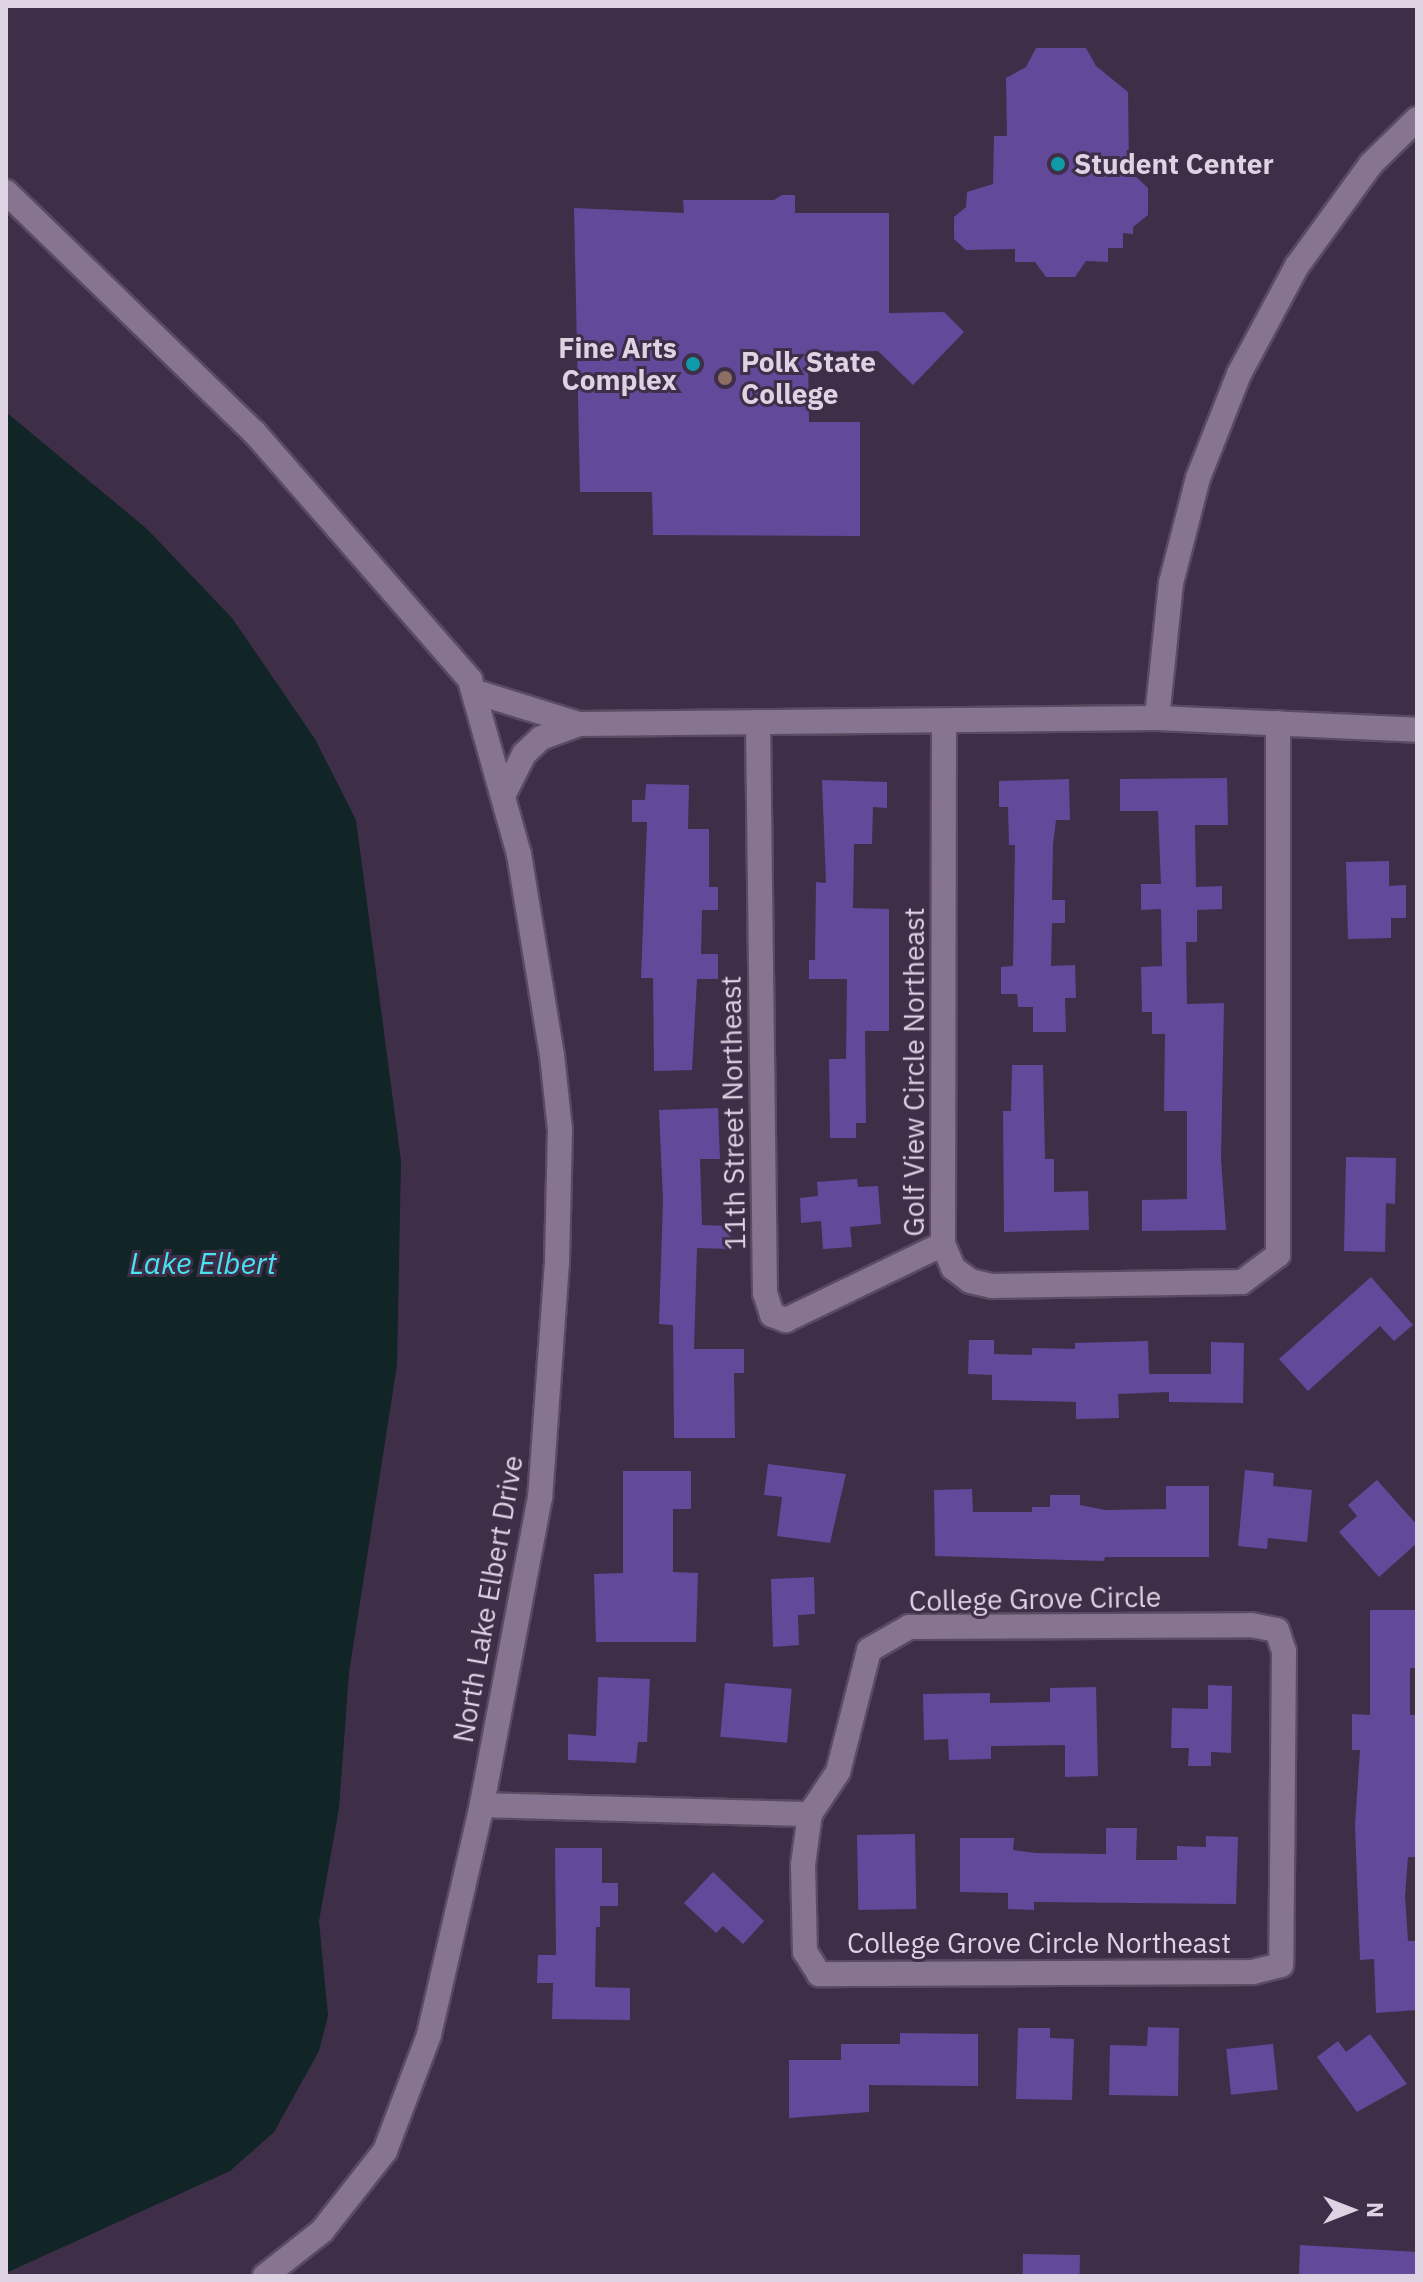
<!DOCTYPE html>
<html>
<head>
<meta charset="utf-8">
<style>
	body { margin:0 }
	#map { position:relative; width:1423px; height:2282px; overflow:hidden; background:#3f2e48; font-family:"IBM Plex Sans",sans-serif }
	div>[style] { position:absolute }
	.water>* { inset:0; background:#112426 }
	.building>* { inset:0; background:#63499a; transform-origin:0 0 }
	.roads { filter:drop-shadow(2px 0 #594b61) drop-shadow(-2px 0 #594b61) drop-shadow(0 2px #594b61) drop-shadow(0 -2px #594b61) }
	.minor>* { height:24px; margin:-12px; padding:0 12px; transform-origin:12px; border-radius:12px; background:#877491 }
	.dots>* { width:22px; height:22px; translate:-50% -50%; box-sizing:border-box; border:4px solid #3f2e48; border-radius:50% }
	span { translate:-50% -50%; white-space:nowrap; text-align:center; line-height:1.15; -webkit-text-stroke:6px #3f2e48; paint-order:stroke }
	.poi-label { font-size:28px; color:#ddd3e3; font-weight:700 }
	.left { translate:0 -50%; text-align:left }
	.right { translate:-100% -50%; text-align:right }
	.street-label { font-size:28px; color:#ddd3e3 }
	.water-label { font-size:30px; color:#48e2f0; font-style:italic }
	.frame { position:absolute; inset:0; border:8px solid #ddd3e3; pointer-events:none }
	.north { position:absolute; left:1311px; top:2170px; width:80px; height:80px; -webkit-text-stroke:6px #3f2e48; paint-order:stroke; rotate:90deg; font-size:22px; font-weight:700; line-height:32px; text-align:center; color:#ddd3e3 }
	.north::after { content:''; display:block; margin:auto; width:28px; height:36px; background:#ddd3e3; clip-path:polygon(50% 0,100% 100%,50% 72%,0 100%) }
</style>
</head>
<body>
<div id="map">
	<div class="water">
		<div style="clip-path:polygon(6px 412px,147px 529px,232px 618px,315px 739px,356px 820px,401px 1161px,397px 1365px,349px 1673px,339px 1808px,319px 1921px,328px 2016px,319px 2051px,274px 2132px,230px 2171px,6px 2273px)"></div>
	</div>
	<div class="building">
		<div style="clip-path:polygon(1036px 48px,1086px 48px,1096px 66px,1128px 92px,1129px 170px,1148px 188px,1148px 215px,1133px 227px,1133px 234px,1123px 233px,1123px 248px,1108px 248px,1108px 262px,1086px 261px,1075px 277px,1046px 277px,1035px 262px,1015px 262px,1015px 249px,966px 250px,954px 239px,954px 217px,966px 207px,967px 192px,993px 184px,994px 136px,1007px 136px,1006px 78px,1026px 67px)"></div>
		<div style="clip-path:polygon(782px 195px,795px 195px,795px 213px,889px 213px,889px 313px,944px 312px,964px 332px,913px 385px,878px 351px,808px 352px,809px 422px,860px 422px,860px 536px,653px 535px,652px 492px,580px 492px,574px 208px,684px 213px,683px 200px,774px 200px)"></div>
		<div style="clip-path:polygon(1227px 778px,1228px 825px,1195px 825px,1196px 887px,1222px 886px,1222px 909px,1197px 910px,1197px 942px,1186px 942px,1187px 1004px,1224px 1003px,1221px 1159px,1226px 1230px,1142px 1231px,1142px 1200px,1187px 1199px,1187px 1111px,1164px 1111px,1165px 1034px,1152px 1034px,1152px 1012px,1142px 1012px,1141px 967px,1162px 966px,1161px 909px,1141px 910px,1141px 884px,1161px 884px,1158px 811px,1120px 811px,1120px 779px)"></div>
		<div style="clip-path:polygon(1069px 779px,1070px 820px,1056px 820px,1053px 844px,1052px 900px,1065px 900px,1065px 923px,1052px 923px,1051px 966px,1075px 965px,1076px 998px,1065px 998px,1066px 1032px,1033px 1032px,1033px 1007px,1018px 1007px,1017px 994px,1001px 994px,1001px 967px,1013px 966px,1015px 845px,1009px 845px,1008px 807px,999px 807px,999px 781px)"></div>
		<div style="clip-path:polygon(822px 780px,887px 782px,887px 808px,873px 807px,872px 844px,854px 844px,853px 908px,889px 909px,889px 1031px,865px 1031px,866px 1123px,856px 1123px,856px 1138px,830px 1138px,829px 1059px,846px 1059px,847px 979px,809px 979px,809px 960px,815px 960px,816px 882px,826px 883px)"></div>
		<div style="clip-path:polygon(646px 784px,689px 785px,688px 829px,709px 829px,709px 887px,718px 887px,718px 910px,702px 910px,701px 954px,718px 954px,718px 979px,697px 979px,692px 1070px,654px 1071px,653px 978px,641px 978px,647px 822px,632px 822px,632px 800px,645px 800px)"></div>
		<div style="clip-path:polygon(1389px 861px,1389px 886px,1406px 885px,1406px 918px,1391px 918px,1391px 938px,1348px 939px,1346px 862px)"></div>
		<div style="clip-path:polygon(1012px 1065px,1043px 1065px,1045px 1159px,1054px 1159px,1054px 1192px,1088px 1191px,1089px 1230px,1004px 1232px,1003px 1111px,1011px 1111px)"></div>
		<div style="clip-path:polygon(718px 1108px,720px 1159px,700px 1159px,702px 1225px,731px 1226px,730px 1249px,697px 1248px,694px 1349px,744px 1349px,744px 1373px,734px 1373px,735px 1438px,674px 1438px,673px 1325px,659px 1324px,663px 1201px,659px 1110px)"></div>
		<div style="clip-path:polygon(1346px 1157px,1396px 1158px,1395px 1204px,1386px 1203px,1385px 1252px,1344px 1251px)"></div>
		<div style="clip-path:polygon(857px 1179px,858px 1187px,878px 1186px,881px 1224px,850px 1227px,852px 1247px,823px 1249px,821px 1221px,801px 1223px,800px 1198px,818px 1196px,817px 1182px)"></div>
		<div style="clip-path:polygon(1371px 1277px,1413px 1325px,1394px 1341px,1380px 1326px,1308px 1391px,1279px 1359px)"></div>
		<div style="clip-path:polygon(969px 1340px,994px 1340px,994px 1354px,1032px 1355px,1032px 1348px,1075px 1349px,1075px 1343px,1148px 1341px,1149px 1374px,1211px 1374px,1211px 1342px,1244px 1343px,1243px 1403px,1169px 1402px,1169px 1392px,1118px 1394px,1119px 1418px,1076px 1419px,1076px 1402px,992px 1400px,992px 1375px,968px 1374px)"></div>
		<div style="clip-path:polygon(768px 1464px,846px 1474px,830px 1543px,777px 1536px,782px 1497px,764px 1495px)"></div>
		<div style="clip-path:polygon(1245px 1470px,1274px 1473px,1273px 1486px,1312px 1490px,1307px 1542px,1268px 1538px,1267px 1549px,1238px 1546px)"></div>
		<div style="clip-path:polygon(623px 1471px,691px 1471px,691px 1509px,673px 1509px,673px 1572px,698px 1573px,696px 1642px,596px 1642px,594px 1574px,623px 1573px)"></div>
		<div style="clip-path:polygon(1377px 1480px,1417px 1525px,1417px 1543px,1379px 1577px,1339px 1532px,1357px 1516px,1348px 1505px)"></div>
		<div style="clip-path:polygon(1166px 1486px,1209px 1486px,1209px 1557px,1105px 1557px,1104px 1561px,935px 1556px,934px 1490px,972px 1489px,973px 1512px,1032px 1512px,1032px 1507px,1050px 1507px,1050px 1495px,1080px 1495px,1080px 1505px,1105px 1510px,1166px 1509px)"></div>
		<div style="clip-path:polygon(814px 1577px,815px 1614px,798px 1615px,799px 1645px,773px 1647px,771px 1579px)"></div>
		<div style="clip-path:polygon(1370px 1610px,1417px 1610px,1417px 1668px,1410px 1668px,1410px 1715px,1417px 1715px,1417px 1857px,1408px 1857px,1405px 1896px,1408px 1941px,1417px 1941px,1417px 2010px,1376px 2013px,1374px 1959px,1360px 1960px,1355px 1825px,1360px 1750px,1352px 1750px,1352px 1714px,1370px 1715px)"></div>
		<div style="clip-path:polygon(598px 1677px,650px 1679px,647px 1742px,638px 1742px,636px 1763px,568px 1760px,568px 1734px,596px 1736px)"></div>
		<div style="left:725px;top:1683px;width:67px;height:54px;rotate:5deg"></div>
		<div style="clip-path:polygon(1208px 1685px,1232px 1686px,1231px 1753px,1211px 1752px,1211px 1766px,1188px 1766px,1189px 1748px,1171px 1748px,1172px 1708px,1208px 1709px)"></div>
		<div style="clip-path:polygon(1096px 1687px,1098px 1776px,1065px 1777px,1065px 1745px,991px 1746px,991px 1759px,949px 1760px,948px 1739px,924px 1740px,923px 1694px,990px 1693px,990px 1703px,1050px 1702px,1050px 1688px)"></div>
		<div style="clip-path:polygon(1106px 1828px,1137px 1828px,1136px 1860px,1177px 1860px,1177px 1846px,1206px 1847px,1206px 1836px,1238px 1837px,1236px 1904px,1034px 1902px,1034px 1910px,1008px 1909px,1008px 1893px,960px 1892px,960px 1838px,1014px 1838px,1013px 1850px,1035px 1853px,1106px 1854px)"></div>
		<div style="left:915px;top:1834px;width:75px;height:58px;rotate:89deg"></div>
		<div style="clip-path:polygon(555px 1848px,602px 1848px,602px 1883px,618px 1883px,618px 1906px,600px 1906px,600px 1927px,596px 1927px,595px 1987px,630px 1988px,630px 2020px,552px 2019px,553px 1983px,537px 1983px,538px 1955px,556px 1955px)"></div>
		<div style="clip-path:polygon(713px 1872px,764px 1921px,743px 1944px,723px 1926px,716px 1933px,684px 1903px)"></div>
		<div style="clip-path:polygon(1148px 2027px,1179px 2028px,1178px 2096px,1109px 2095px,1110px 2045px,1147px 2046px)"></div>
		<div style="clip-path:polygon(1018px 2028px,1050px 2028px,1050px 2038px,1074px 2039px,1072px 2100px,1016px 2099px)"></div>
		<div style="clip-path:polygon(900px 2033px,978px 2034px,978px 2086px,869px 2085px,869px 2112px,789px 2118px,789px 2060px,841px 2060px,841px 2044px,900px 2044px)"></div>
		<div style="clip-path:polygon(1370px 2034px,1407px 2084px,1357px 2112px,1317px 2057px,1338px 2041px,1346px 2052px)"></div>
		<div style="left:1273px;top:2044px;width:46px;height:47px;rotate:84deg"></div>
		<div style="clip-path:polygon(1300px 2245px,1417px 2252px,1417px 2276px,1299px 2276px)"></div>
		<div style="left:1023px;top:2254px;width:57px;height:22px;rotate:1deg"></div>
	</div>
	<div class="roads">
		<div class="minor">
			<div style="left:6px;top:192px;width:345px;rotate:44.1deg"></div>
			<div style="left:254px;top:432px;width:329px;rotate:48.9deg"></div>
			<div style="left:470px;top:680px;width:181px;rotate:74.3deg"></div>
			<div style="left:519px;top:854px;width:204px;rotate:80.7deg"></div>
			<div style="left:552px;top:1055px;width:75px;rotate:83.9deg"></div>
			<div style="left:560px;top:1130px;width:132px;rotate:91.3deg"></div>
			<div style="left:557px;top:1262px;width:236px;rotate:94.1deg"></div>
			<div style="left:540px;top:1497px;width:313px;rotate:100.7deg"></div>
			<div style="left:482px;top:1805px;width:236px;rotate:103deg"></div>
			<div style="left:429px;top:2035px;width:124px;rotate:110.8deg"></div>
			<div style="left:385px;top:2151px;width:102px;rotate:128.2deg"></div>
			<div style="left:322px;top:2231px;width:73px;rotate:141.7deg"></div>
			<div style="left:476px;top:692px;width:108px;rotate:17.3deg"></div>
			<div style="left:579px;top:724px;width:578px;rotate:-0.59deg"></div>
			<div style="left:1157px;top:718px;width:260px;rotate:2.6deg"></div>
			<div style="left:1157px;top:718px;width:136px;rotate:-84.1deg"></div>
			<div style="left:1171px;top:583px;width:108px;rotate:-75.6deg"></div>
			<div style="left:1198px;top:478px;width:112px;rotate:-68.5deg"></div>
			<div style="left:1239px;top:374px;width:123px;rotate:-61.8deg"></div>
			<div style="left:1297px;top:266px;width:126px;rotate:-54deg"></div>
			<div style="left:1371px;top:164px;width:64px;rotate:-44.4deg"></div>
			<div style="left:758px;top:722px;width:571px;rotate:89.3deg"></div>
			<div style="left:765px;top:1293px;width:23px;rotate:72deg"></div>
			<div style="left:772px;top:1315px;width:15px;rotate:20deg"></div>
			<div style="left:786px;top:1320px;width:174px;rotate:-25.8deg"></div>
			<div style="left:944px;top:722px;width:522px;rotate:90.11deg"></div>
			<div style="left:943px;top:1244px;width:26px;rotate:67deg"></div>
			<div style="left:953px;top:1268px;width:21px;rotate:37deg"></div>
			<div style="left:970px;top:1281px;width:23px;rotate:13deg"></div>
			<div style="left:992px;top:1286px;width:250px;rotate:-0.9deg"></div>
			<div style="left:1242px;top:1282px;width:45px;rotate:-36.9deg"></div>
			<div style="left:1278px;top:1255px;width:532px;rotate:-90deg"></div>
			<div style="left:504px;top:794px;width:45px;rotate:-63.4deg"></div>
			<div style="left:524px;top:754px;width:23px;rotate:-43deg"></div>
			<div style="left:541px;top:738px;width:40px;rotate:-20.2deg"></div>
			<div style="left:1251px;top:1625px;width:26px;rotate:11deg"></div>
			<div style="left:1277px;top:1630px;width:22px;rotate:72deg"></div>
			<div style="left:1284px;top:1651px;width:314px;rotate:90.5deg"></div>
			<div style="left:1281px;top:1965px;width:29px;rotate:166deg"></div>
			<div style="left:1253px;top:1972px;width:434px;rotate:179.7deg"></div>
			<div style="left:819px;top:1974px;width:26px;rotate:-122deg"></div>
			<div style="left:805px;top:1952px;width:87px;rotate:-91.3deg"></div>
			<div style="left:803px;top:1865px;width:51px;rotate:-82.2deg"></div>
			<div style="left:810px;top:1814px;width:50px;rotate:-56.3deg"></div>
			<div style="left:838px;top:1772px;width:126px;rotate:-75.7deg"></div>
			<div style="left:869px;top:1650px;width:46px;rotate:-29.9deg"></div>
			<div style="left:909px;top:1627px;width:342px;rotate:-0.3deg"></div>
			<div style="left:482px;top:1805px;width:328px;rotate:1.6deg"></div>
		</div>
	</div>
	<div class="dots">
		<div style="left:1058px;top:164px;background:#0f9aa8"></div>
		<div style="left:693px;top:364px;background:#0f9aa8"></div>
		<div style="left:725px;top:378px;background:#8d6e63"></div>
	</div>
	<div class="poi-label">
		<span class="left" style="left:1074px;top:164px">Student Center</span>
		<span class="right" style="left:677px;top:364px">Fine Arts<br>Complex</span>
		<span class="left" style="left:741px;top:378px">Polk State<br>College</span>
	</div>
	<div class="street-label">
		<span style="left:914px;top:1072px;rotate:-90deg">Golf View Circle Northeast</span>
		<span style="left:733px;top:1113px;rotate:-91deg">11th Street Northeast</span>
		<span style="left:488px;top:1599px;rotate:-80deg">North Lake Elbert Drive</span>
		<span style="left:1035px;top:1599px;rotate:-1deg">College Grove Circle</span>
		<span style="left:1039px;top:1943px">College Grove Circle Northeast</span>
	</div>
	<div class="water-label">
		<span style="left:203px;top:1263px">Lake Elbert</span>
	</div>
	<div class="frame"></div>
	<div class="north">N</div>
</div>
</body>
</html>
